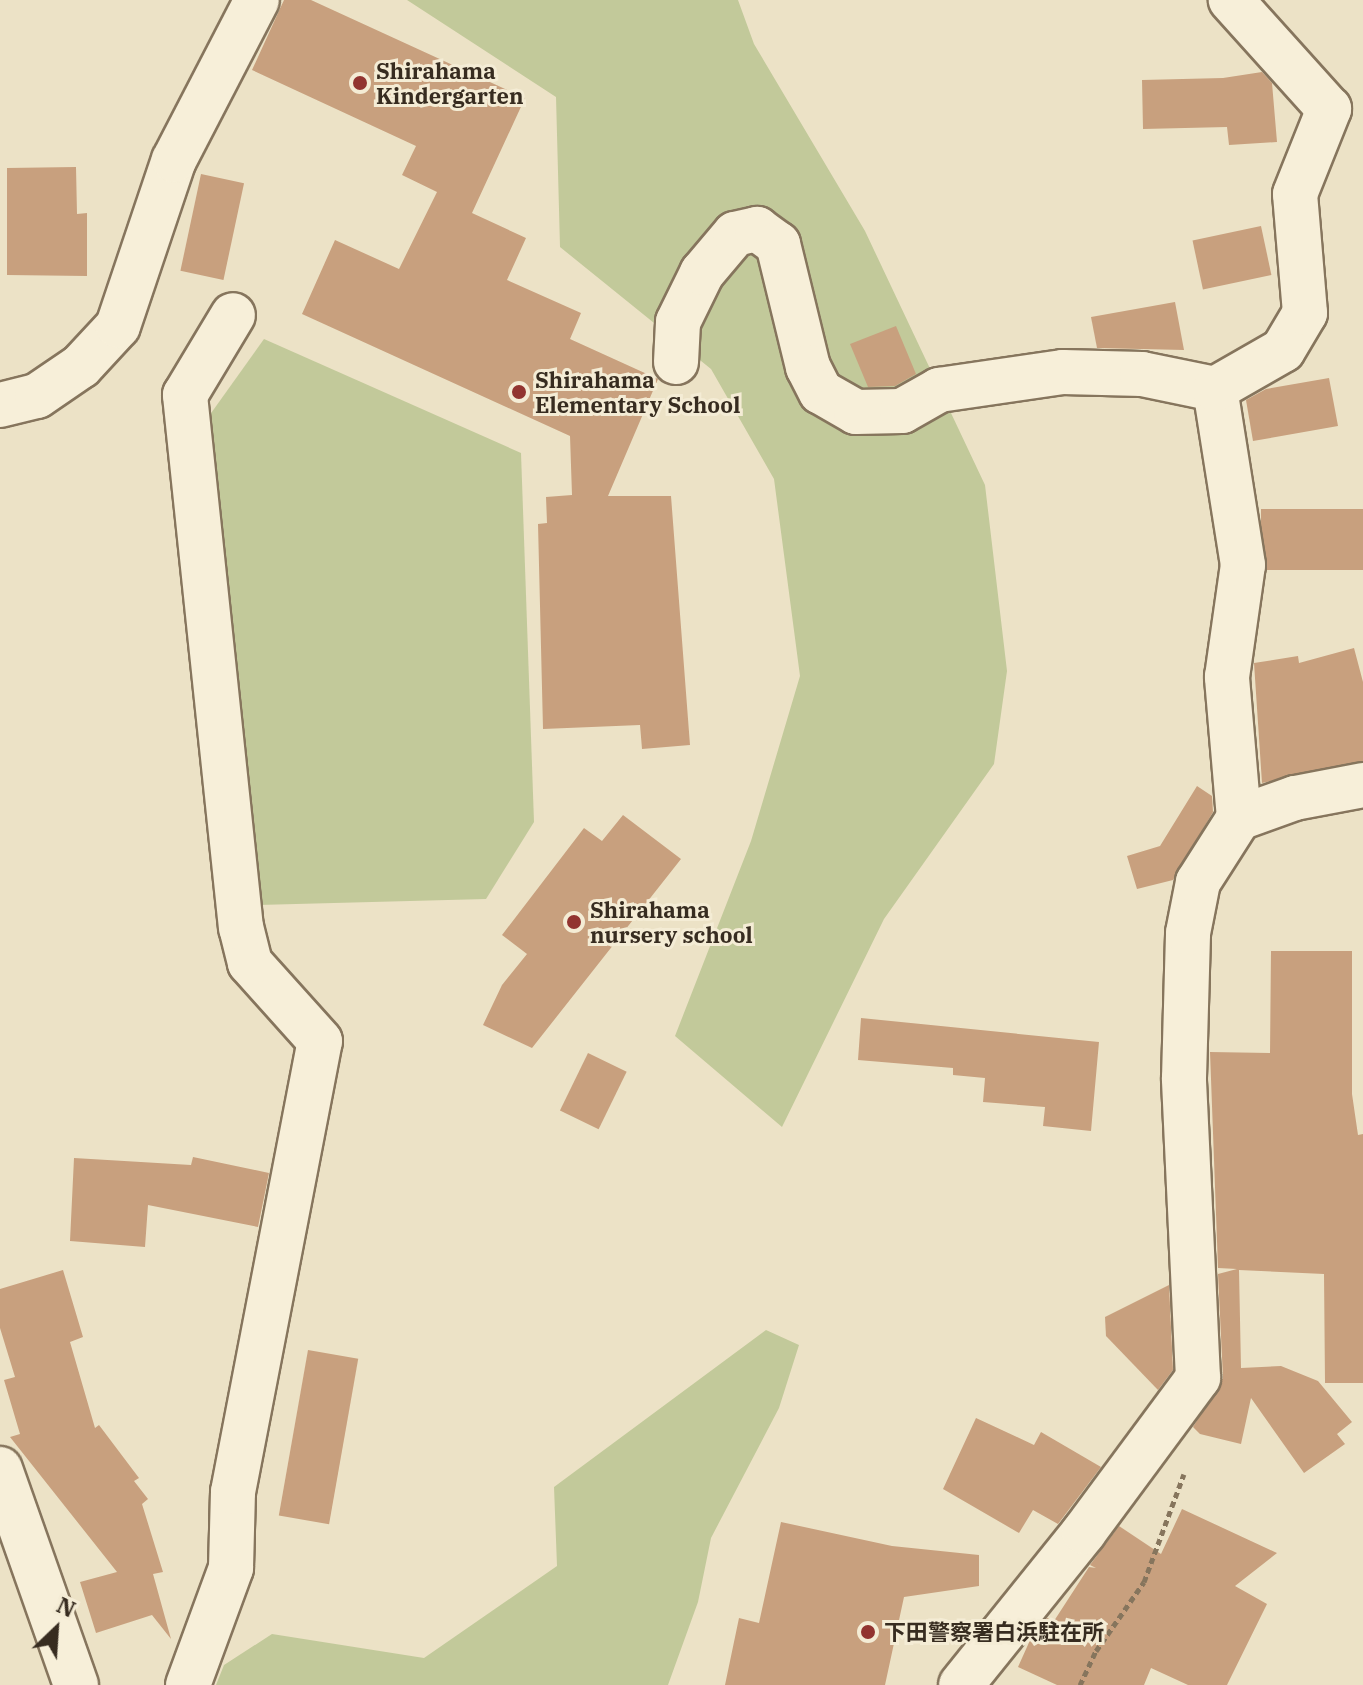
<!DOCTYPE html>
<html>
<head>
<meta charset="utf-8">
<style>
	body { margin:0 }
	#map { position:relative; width:1363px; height:1685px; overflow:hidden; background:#ece2c6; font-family:"IBM Plex Serif","Noto Sans JP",serif }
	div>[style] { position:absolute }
	.green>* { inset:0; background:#c2c99a }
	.building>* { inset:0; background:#c8a07e; transform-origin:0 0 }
	.path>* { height:5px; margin-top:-2.5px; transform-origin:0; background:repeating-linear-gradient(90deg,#86755d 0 6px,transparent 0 10px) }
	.roads { filter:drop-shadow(2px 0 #86755d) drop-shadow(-2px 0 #86755d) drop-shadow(0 2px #86755d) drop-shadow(0 -2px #86755d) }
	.minor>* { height:44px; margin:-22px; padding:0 22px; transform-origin:22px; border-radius:22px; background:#f7efd9 }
	.dots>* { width:22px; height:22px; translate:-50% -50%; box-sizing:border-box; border:4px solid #f4ecd5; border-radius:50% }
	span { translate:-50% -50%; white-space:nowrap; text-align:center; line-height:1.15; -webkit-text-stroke:6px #f4ecd5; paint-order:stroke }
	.poi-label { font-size:22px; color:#372c20; font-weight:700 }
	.left { translate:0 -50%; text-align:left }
	.north { position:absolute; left:16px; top:1589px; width:80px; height:80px; -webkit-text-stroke:6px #f4ecd5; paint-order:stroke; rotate:25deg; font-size:22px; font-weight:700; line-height:32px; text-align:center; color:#372c20 }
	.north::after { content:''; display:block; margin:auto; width:28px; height:36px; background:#372c20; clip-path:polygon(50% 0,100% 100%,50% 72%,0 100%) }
</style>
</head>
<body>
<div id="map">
	<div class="green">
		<div style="clip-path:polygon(407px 0,738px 0,754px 44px,865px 231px,985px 485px,1007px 671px,994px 764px,884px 919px,782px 1127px,675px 1036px,751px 841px,800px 676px,774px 479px,711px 369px,560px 247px,556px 97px)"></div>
		<div style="clip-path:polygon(264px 339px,521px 453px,534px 822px,486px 899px,258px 905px,204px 423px)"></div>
		<div style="clip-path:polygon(766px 1330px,799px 1345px,779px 1408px,711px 1538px,698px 1602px,668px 1685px,216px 1685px,224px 1665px,272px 1634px,424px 1658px,557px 1566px,554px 1487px)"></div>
	</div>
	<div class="building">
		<div style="clip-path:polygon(284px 0,311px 0,525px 98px,472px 213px,526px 238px,507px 280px,581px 313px,570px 339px,658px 379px,608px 496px,671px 496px,690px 745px,642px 749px,640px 725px,543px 729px,538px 524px,547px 523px,546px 497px,572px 495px,570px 436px,302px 314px,335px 240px,399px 269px,437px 192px,402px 175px,416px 146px,252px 70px)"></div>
		<div style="clip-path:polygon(1262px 72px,1272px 83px,1277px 142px,1229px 145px,1227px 127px,1143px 129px,1142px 80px,1223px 78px)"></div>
		<div style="clip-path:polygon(76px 167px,77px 214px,87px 213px,87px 276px,7px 275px,7px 168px)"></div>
		<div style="left:201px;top:174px;width:44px;height:99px;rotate:12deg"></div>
		<div style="left:1261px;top:226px;width:50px;height:70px;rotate:78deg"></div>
		<div style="clip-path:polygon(1175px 302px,1184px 350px,1097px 348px,1091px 317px)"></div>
		<div style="clip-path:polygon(896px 326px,916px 374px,895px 386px,868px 387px,850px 344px)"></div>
		<div style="clip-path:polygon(1329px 378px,1338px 426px,1253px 441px,1246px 400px,1266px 389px)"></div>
		<div style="left:1363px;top:509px;width:61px;height:102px;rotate:90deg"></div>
		<div style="clip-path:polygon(1354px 648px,1363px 682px,1363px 761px,1262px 783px,1254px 663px,1298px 656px,1299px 663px)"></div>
		<div style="clip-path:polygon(1197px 786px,1212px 796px,1213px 812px,1173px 880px,1137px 889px,1127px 856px,1160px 846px)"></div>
		<div style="clip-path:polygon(623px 815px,681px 859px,532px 1048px,483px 1025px,502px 985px,527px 954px,502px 935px,584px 828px,602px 841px)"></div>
		<div style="clip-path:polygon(1271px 951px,1352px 951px,1352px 1094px,1358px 1135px,1363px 1134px,1363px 1383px,1325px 1383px,1324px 1274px,1239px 1270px,1241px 1368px,1281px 1366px,1318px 1381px,1352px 1422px,1337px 1434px,1345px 1444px,1304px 1473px,1251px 1398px,1241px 1444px,1200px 1434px,1193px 1427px,1223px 1378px,1218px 1274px,1237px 1269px,1218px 1268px,1210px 1052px,1270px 1053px)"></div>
		<div style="clip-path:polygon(861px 1018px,1099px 1042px,1091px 1131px,1043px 1126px,1045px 1107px,983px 1102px,985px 1078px,953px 1075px,953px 1068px,858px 1060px)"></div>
		<div style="left:588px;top:1053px;width:43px;height:64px;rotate:26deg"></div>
		<div style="clip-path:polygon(193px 1157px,269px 1173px,258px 1227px,148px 1205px,145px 1247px,70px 1241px,74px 1158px,191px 1165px)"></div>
		<div style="clip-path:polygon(63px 1270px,83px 1337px,70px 1342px,95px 1428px,99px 1425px,139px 1478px,134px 1481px,148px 1499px,142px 1504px,163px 1572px,153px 1574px,171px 1639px,152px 1615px,96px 1633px,80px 1582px,117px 1572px,10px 1437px,20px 1434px,4px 1380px,15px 1377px,0 1328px,0 1289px)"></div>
		<div style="clip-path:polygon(1169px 1285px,1173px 1370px,1158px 1390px,1106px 1336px,1105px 1317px)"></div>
		<div style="left:308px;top:1350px;width:51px;height:168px;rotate:10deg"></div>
		<div style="clip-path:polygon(976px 1418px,1034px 1445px,1041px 1432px,1101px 1467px,1058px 1524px,1033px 1510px,1019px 1533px,943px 1489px)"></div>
		<div style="clip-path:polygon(1182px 1509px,1277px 1553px,1235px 1586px,1267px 1604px,1227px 1685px,1188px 1685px,1151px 1668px,1144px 1685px,1057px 1685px,1018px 1667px,1031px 1638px,1047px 1618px,1054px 1621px,1089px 1567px,1096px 1568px,1090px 1565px,1119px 1526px,1161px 1554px)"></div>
		<div style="clip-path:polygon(781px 1522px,892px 1546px,979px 1555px,979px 1586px,904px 1597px,885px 1685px,725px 1685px,739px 1618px,759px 1623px)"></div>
	</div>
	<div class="path">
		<div style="left:1080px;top:1685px;width:38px;rotate:-65deg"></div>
		<div style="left:1096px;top:1651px;width:84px;rotate:-55.2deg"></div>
		<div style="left:1144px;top:1582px;width:115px;rotate:-69.7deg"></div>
	</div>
	<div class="roads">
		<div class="minor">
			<div style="left:676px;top:362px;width:40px;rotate:-87.1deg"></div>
			<div style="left:678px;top:322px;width:55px;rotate:-63.9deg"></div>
			<div style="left:702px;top:273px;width:51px;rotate:-49.8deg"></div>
			<div style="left:735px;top:234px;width:23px;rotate:-13deg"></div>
			<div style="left:757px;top:229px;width:26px;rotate:36deg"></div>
			<div style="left:778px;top:244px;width:127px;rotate:76.3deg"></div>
			<div style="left:808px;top:367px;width:28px;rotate:63deg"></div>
			<div style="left:821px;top:392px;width:40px;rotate:29.7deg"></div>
			<div style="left:856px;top:412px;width:46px;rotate:-1.2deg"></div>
			<div style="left:902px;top:411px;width:43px;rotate:-29.6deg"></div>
			<div style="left:939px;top:390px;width:125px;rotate:-8.3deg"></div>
			<div style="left:1063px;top:372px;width:79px;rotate:1.5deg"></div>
			<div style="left:1142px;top:374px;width:75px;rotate:11.6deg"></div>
			<div style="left:0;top:405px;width:38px;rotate:-14deg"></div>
			<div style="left:37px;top:396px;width:53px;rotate:-34.3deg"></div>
			<div style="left:81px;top:366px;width:54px;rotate:-47.2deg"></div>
			<div style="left:118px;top:326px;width:175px;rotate:-71.4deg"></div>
			<div style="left:174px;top:160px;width:180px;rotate:-62.6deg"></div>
			<div style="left:1239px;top:818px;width:59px;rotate:-19.7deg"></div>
			<div style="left:1295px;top:798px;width:69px;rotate:-10.8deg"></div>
			<div style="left:0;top:1469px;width:229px;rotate:70.6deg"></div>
			<div style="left:188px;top:1685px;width:125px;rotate:-69.8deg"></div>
			<div style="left:231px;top:1568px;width:76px;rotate:-88.5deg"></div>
			<div style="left:233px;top:1492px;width:459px;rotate:-79.1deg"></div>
			<div style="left:320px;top:1041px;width:105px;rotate:-131.9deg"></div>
			<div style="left:250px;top:963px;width:36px;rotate:-104deg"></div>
			<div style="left:241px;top:928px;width:536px;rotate:-96deg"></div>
			<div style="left:185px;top:395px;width:93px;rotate:-59deg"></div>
			<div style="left:961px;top:1685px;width:196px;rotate:-51.2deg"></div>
			<div style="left:1084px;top:1532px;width:192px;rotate:-53.5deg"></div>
			<div style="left:1198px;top:1378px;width:300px;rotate:-92.7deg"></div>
			<div style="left:1184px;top:1078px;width:145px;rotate:-88.4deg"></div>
			<div style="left:1188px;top:933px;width:52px;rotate:-78.9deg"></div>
			<div style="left:1198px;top:882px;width:76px;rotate:-57.4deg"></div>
			<div style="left:1239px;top:818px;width:142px;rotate:-94.9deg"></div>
			<div style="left:1227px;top:677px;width:113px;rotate:-81.9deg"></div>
			<div style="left:1243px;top:565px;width:178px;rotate:-99deg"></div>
			<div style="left:1215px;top:389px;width:78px;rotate:-29.8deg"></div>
			<div style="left:1283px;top:350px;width:43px;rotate:-59.3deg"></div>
			<div style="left:1305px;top:313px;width:119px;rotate:-94.8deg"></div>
			<div style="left:1295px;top:194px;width:92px;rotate:-68.2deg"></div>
			<div style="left:1329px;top:109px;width:147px;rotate:-132deg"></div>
		</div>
	</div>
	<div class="dots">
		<div style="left:360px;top:83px;background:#923430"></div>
		<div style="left:519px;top:392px;background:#923430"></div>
		<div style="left:574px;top:922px;background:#923430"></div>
		<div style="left:868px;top:1632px;background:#923430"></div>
	</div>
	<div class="poi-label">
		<span class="left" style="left:376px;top:83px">Shirahama<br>Kindergarten</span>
		<span class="left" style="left:535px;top:392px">Shirahama<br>Elementary School</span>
		<span class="left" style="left:590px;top:922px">Shirahama<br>nursery school</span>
		<span class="left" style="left:884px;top:1632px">下田警察署白浜駐在所</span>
	</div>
	<div class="north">N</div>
</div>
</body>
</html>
